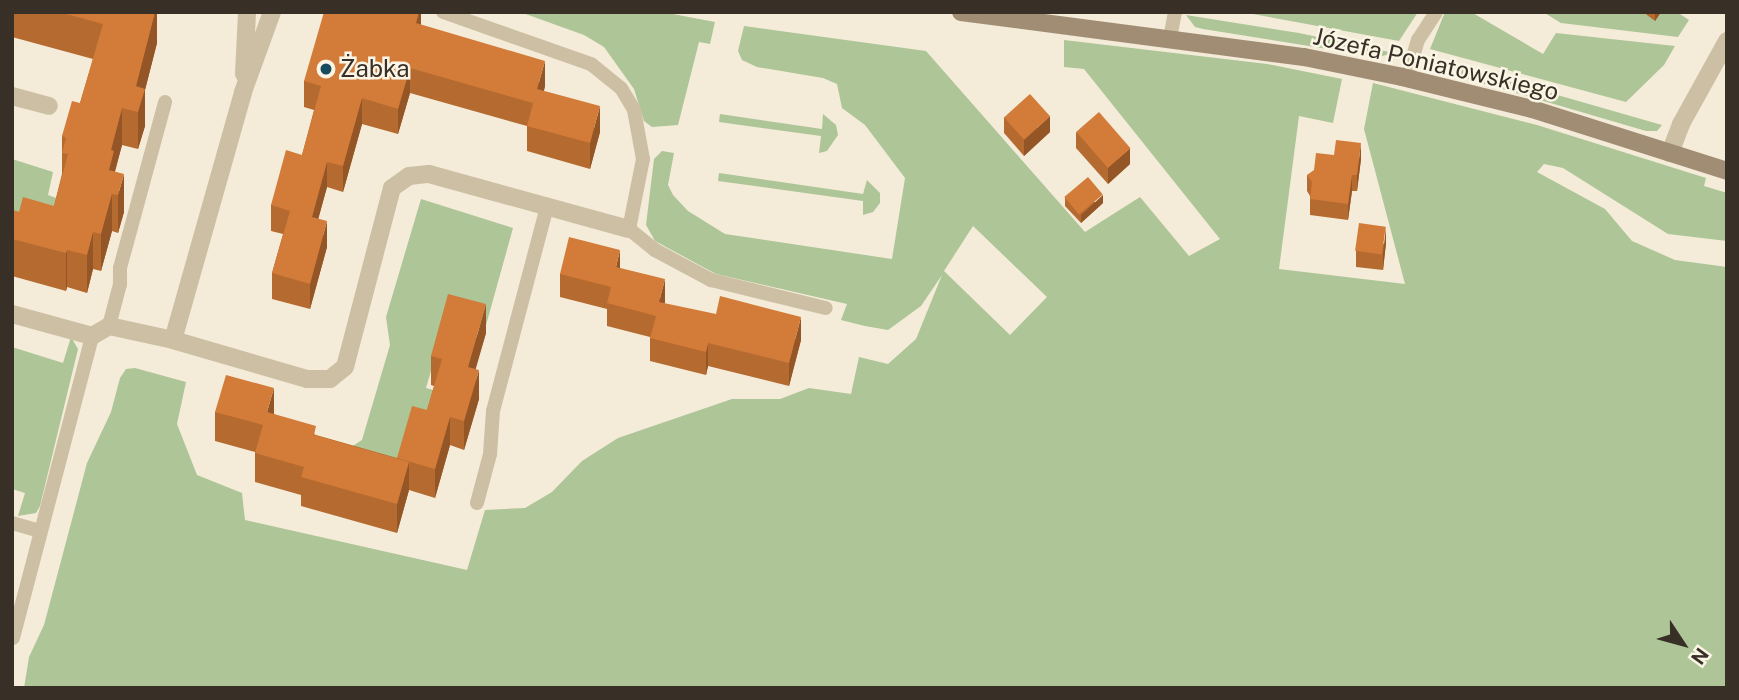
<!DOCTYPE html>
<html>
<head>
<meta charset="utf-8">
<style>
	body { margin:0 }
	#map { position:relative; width:1739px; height:700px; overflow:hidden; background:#f4ecd9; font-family:"Public Sans",sans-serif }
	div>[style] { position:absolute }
	.green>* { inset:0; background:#adc597 }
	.lane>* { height:14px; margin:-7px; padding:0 7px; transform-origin:7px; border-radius:7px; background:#cdbfa3 }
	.street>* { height:18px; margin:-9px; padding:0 9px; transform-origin:9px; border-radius:9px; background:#cdbfa3 }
	.secondary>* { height:18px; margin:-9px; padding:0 9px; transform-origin:9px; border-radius:9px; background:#a18d74 }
	.wall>* { inset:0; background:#b56a30 }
	.shaded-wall>* { inset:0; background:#945627 }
	.building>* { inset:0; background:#d37b38; transform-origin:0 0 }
	.dots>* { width:19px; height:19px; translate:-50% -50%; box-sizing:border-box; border:4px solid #fbf5e5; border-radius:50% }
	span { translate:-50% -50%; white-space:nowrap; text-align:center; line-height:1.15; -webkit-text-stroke:5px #fbf5e5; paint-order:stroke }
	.street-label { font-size:24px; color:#382f26 }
	.poi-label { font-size:24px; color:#382f26 }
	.left { translate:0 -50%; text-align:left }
	.frame { position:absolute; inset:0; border:14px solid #382f26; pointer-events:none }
	.north { position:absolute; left:1648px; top:609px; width:70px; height:70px; -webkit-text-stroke:5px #fbf5e5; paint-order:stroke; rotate:126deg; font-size:19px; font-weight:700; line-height:28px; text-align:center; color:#382f26 }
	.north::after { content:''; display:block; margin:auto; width:24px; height:32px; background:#382f26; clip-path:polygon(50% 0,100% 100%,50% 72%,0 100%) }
</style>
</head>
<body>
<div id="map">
	<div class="green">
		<div style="clip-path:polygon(520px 12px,662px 12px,715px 22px,710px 44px,699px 42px,678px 125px,652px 127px,644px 121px,634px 89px,604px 47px,584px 35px)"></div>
		<div style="clip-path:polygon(1242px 12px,1418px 12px,1399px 41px)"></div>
		<div style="clip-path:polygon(1445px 12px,1471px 12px,1543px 54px,1556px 33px,1675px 46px,1664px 65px,1626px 102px,1430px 49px)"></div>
		<div style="clip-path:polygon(1543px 12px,1643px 12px,1655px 20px,1661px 12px,1677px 12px,1689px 20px,1678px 37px,1561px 23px)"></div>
		<div style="clip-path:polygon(1186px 15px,1299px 33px,1394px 53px,1378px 57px,1203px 29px,1195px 27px)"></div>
		<div style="clip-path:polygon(evenodd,744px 26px,926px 51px,1085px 232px,1140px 197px,1189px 256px,1220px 239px,1084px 69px,1064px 67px,1064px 40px,1267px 64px,1342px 79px,1333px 123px,1299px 116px,1279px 269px,1405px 284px,1364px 129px,1373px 83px,1537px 125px,1706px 178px,1704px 186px,1727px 193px,1727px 241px,1668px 234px,1563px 168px,1544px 164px,1537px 172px,1605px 209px,1632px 241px,1675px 260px,1727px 267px,1727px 688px,24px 688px,29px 657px,44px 625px,87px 463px,111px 412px,120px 378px,126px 369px,135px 368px,186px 382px,177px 424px,197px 475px,242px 493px,245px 520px,467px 570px,485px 510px,525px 508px,552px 492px,582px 461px,618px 438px,732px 399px,780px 399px,809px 388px,851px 394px,859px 357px,888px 364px,916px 339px,942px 275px,921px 306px,888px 330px,865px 326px,841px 320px,847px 304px,716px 274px,655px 241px,646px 225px,654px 159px,662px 151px,674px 153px,668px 185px,673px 195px,688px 211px,725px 234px,892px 259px,905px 178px,865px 125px,842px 108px,837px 84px,823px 78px,757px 67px,742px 60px,738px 51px,744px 26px,973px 226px,1047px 297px,1010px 335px,944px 271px,973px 226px)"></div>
		<div style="clip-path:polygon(1429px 59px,1526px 86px,1662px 125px,1657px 131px,1646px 131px,1441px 71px)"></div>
		<div style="clip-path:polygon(720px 114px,822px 129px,823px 114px,836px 125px,838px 135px,827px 151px,819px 153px,821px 136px,719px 122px)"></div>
		<div style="clip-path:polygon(12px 159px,53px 172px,48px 195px,59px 199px,50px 233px,12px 232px)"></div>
		<div style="clip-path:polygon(719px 173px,863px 194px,867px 180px,880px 193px,880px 203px,873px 212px,863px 215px,863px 201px,718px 181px)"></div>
		<div style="clip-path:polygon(421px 199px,513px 228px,485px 329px,447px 316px,426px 388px,437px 391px,395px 482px,348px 449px,362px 440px,390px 345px,386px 317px)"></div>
		<div style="clip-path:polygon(71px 337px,78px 349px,40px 506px,36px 513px,18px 516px,25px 493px,12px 489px,12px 347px,63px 363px)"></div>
	</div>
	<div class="lane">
		<div style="left:443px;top:12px;width:157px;rotate:19.4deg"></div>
		<div style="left:591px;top:64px;width:38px;rotate:39deg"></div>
		<div style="left:621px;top:88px;width:26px;rotate:59deg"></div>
		<div style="left:634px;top:110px;width:50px;rotate:79.6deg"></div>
		<div style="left:643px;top:159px;width:71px;rotate:101.3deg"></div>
		<div style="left:629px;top:229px;width:33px;rotate:39deg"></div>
		<div style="left:655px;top:250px;width:64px;rotate:28.2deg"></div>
		<div style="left:711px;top:280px;width:118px;rotate:13.7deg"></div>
		<div style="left:1170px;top:38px;width:26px;rotate:-79deg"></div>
		<div style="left:1407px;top:78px;width:40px;rotate:-74deg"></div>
		<div style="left:1418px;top:40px;width:33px;rotate:-57deg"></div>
		<div style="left:109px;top:326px;width:43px;rotate:-75.3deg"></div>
		<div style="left:120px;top:284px;width:16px;rotate:-90deg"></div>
		<div style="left:120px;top:268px;width:172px;rotate:-74.8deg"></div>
		<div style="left:477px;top:503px;width:51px;rotate:-75.1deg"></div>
		<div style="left:490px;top:454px;width:43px;rotate:-86deg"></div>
		<div style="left:493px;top:411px;width:211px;rotate:-75.2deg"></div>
		<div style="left:12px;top:523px;width:29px;rotate:16deg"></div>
		<div style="left:13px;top:638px;width:312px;rotate:-75.3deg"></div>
	</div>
	<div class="street">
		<div style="left:244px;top:74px;width:62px;rotate:-87.2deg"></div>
		<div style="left:12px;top:96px;width:38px;rotate:15deg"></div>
		<div style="left:1670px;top:153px;width:31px;rotate:-69deg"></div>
		<div style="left:1681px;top:124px;width:95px;rotate:-61deg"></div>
		<div style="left:12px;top:314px;width:83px;rotate:15.4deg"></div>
		<div style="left:92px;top:336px;width:20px;rotate:-30deg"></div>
		<div style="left:109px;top:326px;width:66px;rotate:12.3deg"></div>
		<div style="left:173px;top:340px;width:140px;rotate:16.2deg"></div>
		<div style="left:307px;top:379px;width:23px"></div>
		<div style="left:330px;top:379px;width:19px;rotate:-39deg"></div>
		<div style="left:345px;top:367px;width:185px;rotate:-75.3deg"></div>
		<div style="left:392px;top:188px;width:21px;rotate:-35deg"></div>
		<div style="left:409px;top:176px;width:20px;rotate:-6deg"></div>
		<div style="left:429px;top:174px;width:207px;rotate:15.4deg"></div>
		<div style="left:173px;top:340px;width:258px;rotate:-74.2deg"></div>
		<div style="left:243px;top:92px;width:85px;rotate:-70.1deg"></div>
	</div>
	<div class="secondary">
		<div style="left:961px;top:12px;width:346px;rotate:7.5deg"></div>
		<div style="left:1304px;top:57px;width:100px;rotate:11.5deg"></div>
		<div style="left:1402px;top:77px;width:134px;rotate:13.8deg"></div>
		<div style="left:1532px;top:109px;width:205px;rotate:17.6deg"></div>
	</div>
	<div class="wall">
		<div style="clip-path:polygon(12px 12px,157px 12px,157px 43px,145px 90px,145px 126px,138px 149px,122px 145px,115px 172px,124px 212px,118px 233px,112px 231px,101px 271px,93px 269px,87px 293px,67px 287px,66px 291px,12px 276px,12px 210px,19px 212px,54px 206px,62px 174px,62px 136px,80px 103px,93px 59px,12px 37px)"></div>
		<div style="clip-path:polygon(421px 12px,421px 25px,545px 86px,544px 91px,600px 132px,590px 169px,527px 151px,527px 126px,410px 93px,398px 134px,362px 124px,343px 192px,327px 187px,318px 219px,327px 247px,310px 309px,272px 299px,272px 273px,283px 234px,271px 231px,271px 205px,302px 155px,314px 110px,304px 107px,304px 81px)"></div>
		<div style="clip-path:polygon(1643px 12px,1661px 12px,1655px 21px)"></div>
		<div style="clip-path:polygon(1004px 117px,1050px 132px,1024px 156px,1004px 133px)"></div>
		<div style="clip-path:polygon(1076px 132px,1130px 164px,1108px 184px,1076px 148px)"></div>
		<div style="clip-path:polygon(1361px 159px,1357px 191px,1352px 191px,1348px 220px,1310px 215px,1310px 196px,1307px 191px,1307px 175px)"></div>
		<div style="clip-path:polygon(1065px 198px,1103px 203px,1081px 223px,1065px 206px)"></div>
		<div style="clip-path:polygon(1386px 243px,1383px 270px,1356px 267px,1356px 251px)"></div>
		<div style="clip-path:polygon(620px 268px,665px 302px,664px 304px,801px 340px,789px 386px,708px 366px,706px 375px,650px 361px,650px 337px,607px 326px,607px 309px,560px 297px,560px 274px)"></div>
		<div style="clip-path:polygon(486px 333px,475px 369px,479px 399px,464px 450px,450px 445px,435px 498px,409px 490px,397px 533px,301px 506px,301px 495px,255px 482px,255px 452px,215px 441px,215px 412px,274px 414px,316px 435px,397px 458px,427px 410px,434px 386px,431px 385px,431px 356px)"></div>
	</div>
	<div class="shaded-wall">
		<div style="clip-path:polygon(155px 12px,157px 12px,157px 43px,145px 90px,145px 126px,138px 149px,138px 112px,136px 86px)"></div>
		<div style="clip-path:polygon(419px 12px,421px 12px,421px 26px,416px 23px)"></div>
		<div style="clip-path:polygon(1655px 12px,1661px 12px,1655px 21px)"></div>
		<div style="clip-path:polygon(545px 61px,545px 86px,537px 114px,537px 89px)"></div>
		<div style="clip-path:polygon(410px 68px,410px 93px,398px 134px,398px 109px)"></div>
		<div style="clip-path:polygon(362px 98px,362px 124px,343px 192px,343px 166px)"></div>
		<div style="clip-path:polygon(600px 106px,600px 132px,590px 169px,590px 143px)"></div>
		<div style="clip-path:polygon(122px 108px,122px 145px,114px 174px,112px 195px,112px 231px,101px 271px,101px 234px,111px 150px)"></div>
		<div style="clip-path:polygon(1050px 116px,1050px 132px,1024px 156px,1024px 140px)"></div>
		<div style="clip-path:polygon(1361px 143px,1361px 159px,1357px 191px,1357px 175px)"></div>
		<div style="clip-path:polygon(1130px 148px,1130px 164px,1108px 184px,1108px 168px)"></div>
		<div style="clip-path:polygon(327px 162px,327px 187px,312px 242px,312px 217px)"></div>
		<div style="clip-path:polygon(124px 174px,124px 212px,118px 233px,118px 195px)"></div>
		<div style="clip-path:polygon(1352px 175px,1352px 191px,1348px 220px,1348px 204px)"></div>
		<div style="clip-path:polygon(1103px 195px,1103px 203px,1081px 223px,1081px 215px)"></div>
		<div style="clip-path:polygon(327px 221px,327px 247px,310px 309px,310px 284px)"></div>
		<div style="clip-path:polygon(1386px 227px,1386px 243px,1383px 270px,1383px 254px)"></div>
		<div style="clip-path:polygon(93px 232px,93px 269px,87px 293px,87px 255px)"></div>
		<div style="clip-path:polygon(67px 250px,67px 287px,66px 291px,66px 253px)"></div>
		<div style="clip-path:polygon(620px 250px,620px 273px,616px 267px)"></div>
		<div style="clip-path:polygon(665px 279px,665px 302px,659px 325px,659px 302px)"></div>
		<div style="clip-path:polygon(486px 304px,486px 333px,468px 396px,468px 367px)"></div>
		<div style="clip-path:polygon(801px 317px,801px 340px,789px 386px,789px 363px)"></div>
		<div style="clip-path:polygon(708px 343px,708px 366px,706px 375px,706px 352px)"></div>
		<div style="clip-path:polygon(479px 370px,479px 399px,464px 450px,464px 421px)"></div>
		<div style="clip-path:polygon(274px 388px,274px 417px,267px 412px)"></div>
		<div style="clip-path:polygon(450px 417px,450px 445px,435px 498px,435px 469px)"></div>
		<div style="clip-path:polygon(409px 462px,409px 490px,397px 533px,397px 504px)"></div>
	</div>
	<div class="building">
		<div style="clip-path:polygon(59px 12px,155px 12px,136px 86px,145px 89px,138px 112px,122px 108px,111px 150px,114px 151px,109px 170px,124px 174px,118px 195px,112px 194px,101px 234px,93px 232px,87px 255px,67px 250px,66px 253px,12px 239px,12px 210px,19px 212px,23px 197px,54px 206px,68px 154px,62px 153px,66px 138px,62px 136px,72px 101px,80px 103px,103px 24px)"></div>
		<div style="clip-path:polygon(324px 12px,419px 12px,416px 23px,545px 61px,537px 89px,600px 106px,590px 143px,527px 126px,535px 96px,533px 103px,410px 68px,398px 109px,362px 98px,343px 166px,327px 162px,312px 217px,327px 221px,310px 284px,272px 273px,290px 211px,271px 205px,286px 150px,302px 155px,321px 86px,304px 81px)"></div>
		<div style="left:1030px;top:94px;width:30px;height:35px;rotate:48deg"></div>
		<div style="left:1099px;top:112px;width:48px;height:30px;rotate:49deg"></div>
		<div style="clip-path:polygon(1336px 140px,1361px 143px,1357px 175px,1352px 175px,1348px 204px,1310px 199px,1312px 182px,1307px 175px,1314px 170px,1316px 153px,1334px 155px)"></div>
		<div style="left:1088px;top:177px;width:23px;height:31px;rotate:50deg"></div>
		<div style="left:1359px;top:223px;width:27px;height:28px;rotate:8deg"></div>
		<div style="clip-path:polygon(569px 237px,620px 250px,616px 267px,665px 279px,659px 302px,716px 314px,720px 296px,801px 317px,789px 363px,708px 343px,706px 352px,650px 338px,656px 316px,607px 303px,611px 287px,560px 274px)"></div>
		<div style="clip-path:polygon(448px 294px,486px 304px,468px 367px,479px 370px,464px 421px,450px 417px,435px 469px,397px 458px,412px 406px,427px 410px,442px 359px,431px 356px)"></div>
		<div style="clip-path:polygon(226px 375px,274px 388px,267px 412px,316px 426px,314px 435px,409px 462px,397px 504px,301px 477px,304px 467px,255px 453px,263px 425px,215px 412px)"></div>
	</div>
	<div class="dots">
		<div style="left:326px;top:69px;background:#174b5e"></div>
	</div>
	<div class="street-label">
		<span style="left:1436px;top:64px;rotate:13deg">Józefa Poniatowskiego</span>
	</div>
	<div class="poi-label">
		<span class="left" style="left:340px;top:69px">Żabka</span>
	</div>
	<div class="frame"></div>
	<div class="north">N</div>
</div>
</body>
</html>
